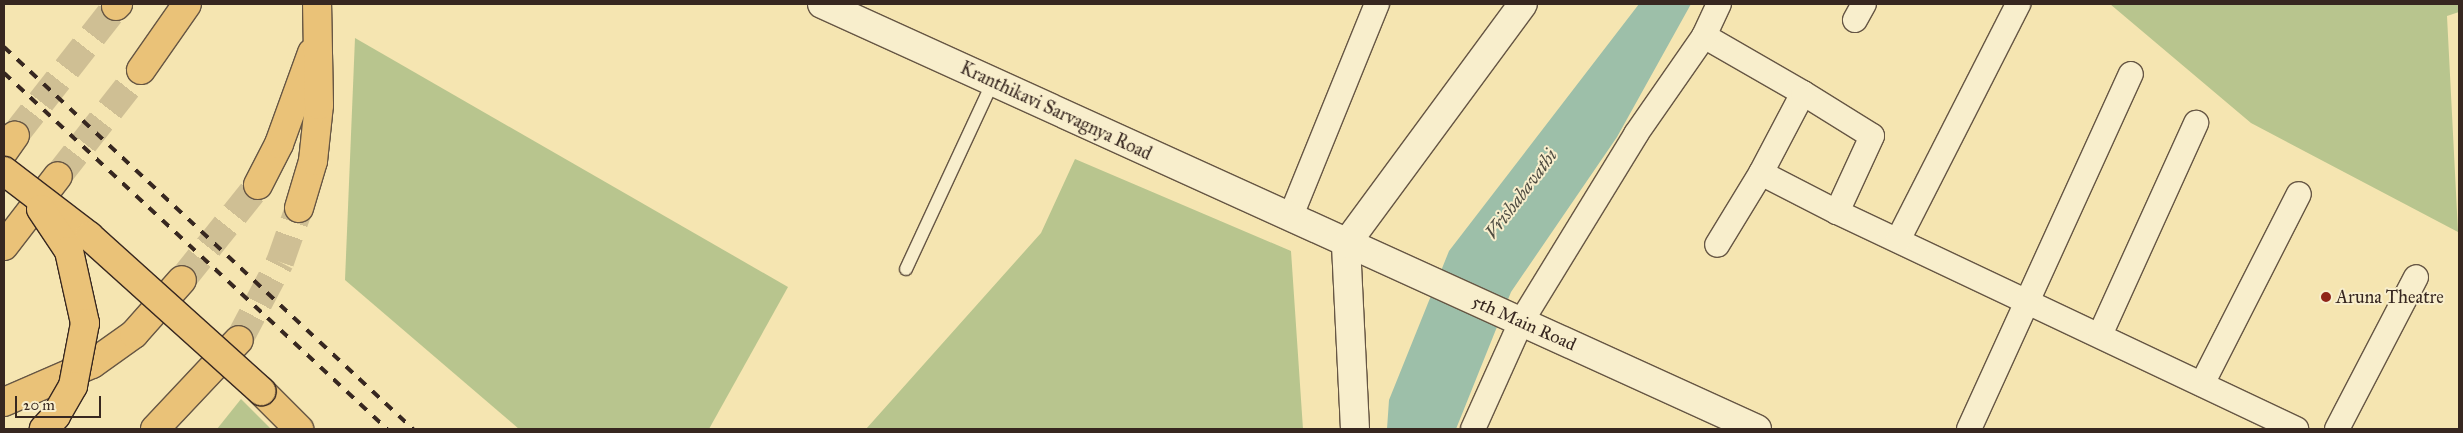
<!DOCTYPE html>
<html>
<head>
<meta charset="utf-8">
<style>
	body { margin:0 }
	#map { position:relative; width:2463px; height:433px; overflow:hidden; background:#f5e5b1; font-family:"IM FELL Great Primer",serif }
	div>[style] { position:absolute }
	.green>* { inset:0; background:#b8c58e }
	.water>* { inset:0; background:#9dbfa9 }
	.primary-tunnel>* { height:28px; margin-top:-14px; transform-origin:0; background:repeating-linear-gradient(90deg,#cfbf94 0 28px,transparent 0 42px) }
	.roads { filter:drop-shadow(1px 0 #665644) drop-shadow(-1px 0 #665644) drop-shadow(0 1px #665644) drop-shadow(0 -1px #665644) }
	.service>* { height:12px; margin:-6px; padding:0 6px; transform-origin:6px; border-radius:6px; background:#f8eecc }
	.minor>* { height:24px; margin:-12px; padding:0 12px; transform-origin:12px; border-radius:12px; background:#f8eecc }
	.tertiary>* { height:28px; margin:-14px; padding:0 14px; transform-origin:14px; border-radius:14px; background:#f8eecc }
	.primary>* { height:28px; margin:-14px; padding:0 14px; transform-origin:14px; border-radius:14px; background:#eac278 }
	.rail>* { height:4px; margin-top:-2px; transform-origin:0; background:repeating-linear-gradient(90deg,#372720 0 9px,transparent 0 18px) }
	.bridges { filter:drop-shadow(1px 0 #372720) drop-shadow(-1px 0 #372720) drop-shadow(0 1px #372720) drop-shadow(0 -1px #372720) }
	.primary-bridge>* { height:28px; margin:-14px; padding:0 14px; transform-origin:14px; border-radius:14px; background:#eac278 }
	.dots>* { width:14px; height:14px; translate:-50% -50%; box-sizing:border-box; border:2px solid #f8eecc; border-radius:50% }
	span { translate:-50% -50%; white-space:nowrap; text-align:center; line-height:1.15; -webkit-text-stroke:4px #f8eecc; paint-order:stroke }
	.street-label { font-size:18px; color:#372720 }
	.poi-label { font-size:18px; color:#372720 }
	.left { translate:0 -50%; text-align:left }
	.water-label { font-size:19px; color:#504d42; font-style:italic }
	.frame { position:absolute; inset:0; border:5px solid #372720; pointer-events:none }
	.scale { position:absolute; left:15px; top:396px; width:86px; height:22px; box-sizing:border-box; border:2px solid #372720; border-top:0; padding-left:6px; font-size:15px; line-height:18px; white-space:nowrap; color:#372720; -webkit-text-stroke:4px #f8eecc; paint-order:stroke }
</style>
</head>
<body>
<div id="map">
	<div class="green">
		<div style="clip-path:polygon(2110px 4px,2459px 4px,2459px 12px,2447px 16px,2458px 232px,2251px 123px)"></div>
		<div style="clip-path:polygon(355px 38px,788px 287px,709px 429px,519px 429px,345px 280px)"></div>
		<div style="clip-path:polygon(1075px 159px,1291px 251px,1303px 429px,866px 429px,1041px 233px)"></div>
		<div style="clip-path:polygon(241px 399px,271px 429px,217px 429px)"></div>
	</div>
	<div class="water">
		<div style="clip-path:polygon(1639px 4px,1691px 4px,1617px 137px,1511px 292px,1456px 429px,1387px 429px,1389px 400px,1449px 251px)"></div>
	</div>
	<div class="primary-tunnel">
		<div style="left:15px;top:135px;width:164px;rotate:-51.9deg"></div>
		<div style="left:58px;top:176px;width:135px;rotate:-51.9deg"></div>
		<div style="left:182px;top:280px;width:122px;rotate:-51.3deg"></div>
		<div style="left:239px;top:340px;width:88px;rotate:-62.3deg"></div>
		<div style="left:280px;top:262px;width:57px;rotate:-70.6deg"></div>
	</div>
	<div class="roads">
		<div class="service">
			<div style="left:906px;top:269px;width:206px;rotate:-65.1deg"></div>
		</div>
		<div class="minor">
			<div style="left:1855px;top:20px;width:18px;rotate:-61deg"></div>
			<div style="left:1704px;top:36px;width:114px;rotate:29.9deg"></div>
			<div style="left:1803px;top:93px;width:90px;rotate:117.7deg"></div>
			<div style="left:1761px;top:173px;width:84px;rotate:121.4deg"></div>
			<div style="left:1803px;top:93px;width:81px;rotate:31.9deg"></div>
			<div style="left:1872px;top:136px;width:84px;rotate:114.7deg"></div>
			<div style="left:1761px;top:173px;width:85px;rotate:27.2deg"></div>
			<div style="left:1837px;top:212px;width:508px;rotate:25.3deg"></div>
			<div style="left:1290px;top:218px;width:231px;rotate:-67.9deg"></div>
			<div style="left:1898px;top:240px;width:265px;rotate:-63deg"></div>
			<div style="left:2100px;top:335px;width:233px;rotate:-65.6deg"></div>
			<div style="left:2202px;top:384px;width:213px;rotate:-63deg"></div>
			<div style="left:1473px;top:429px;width:117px;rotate:-65.8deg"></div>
			<div style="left:1521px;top:322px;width:220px;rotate:-58.5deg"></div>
			<div style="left:1636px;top:134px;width:119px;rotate:-55.2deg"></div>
			<div style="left:1704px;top:36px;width:35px;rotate:-65deg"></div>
			<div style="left:1969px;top:429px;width:390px;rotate:-65.5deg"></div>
			<div style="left:2337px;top:429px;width:171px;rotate:-62.5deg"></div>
		</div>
		<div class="tertiary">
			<div style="left:822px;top:4px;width:1027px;rotate:24.44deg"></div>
			<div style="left:1355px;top:429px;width:185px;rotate:-92.8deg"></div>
			<div style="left:1346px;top:244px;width:298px;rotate:-53.6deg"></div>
		</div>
		<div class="primary">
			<div style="left:116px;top:6px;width:3px;rotate:-45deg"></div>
			<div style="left:141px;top:70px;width:80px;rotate:-55.1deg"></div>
			<div style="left:4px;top:151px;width:19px;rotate:-55deg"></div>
			<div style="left:258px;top:185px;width:46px;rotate:-62.9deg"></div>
			<div style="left:279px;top:144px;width:97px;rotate:-70.1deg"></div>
			<div style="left:299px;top:208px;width:49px;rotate:-73.4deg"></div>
			<div style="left:313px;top:161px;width:56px;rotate:-83.9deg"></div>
			<div style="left:319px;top:105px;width:101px;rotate:-91.1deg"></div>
			<div style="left:4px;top:246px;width:88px;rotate:-52.4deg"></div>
			<div style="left:261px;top:391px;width:54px;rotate:45deg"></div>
			<div style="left:4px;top:402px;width:96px;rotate:-23.4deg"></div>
			<div style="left:92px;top:364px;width:52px;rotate:-35.5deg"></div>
			<div style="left:134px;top:334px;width:72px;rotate:-48.4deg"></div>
			<div style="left:155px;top:429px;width:122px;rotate:-46.7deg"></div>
		</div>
	</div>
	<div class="rail">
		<div style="left:4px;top:47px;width:560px;rotate:43.05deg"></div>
		<div style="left:4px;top:73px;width:523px;rotate:42.91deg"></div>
	</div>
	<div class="bridges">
		<div class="primary-bridge">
			<div style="left:4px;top:171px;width:107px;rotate:37.4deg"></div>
			<div style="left:89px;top:236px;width:232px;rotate:42deg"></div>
			<div style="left:41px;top:209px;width:50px;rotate:56.3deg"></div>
			<div style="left:69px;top:251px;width:74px;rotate:77.5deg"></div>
			<div style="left:85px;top:323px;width:64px;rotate:100.8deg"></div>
			<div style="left:73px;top:386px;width:34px;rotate:120deg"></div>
			<div style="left:56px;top:416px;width:18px;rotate:133deg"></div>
		</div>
	</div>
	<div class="dots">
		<div style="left:2326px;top:297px;background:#8f2418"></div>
	</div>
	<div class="street-label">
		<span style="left:1056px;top:111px;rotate:25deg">Kranthikavi Sarvagnya Road</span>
		<span style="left:1524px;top:323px;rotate:24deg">5th Main Road</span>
	</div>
	<div class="poi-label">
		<span class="left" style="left:2336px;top:297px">Aruna Theatre</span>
	</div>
	<div class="water-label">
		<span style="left:1521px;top:194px;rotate:-53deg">Vrishabavathi</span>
	</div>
	<div class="frame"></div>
	<div class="scale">20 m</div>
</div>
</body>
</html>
